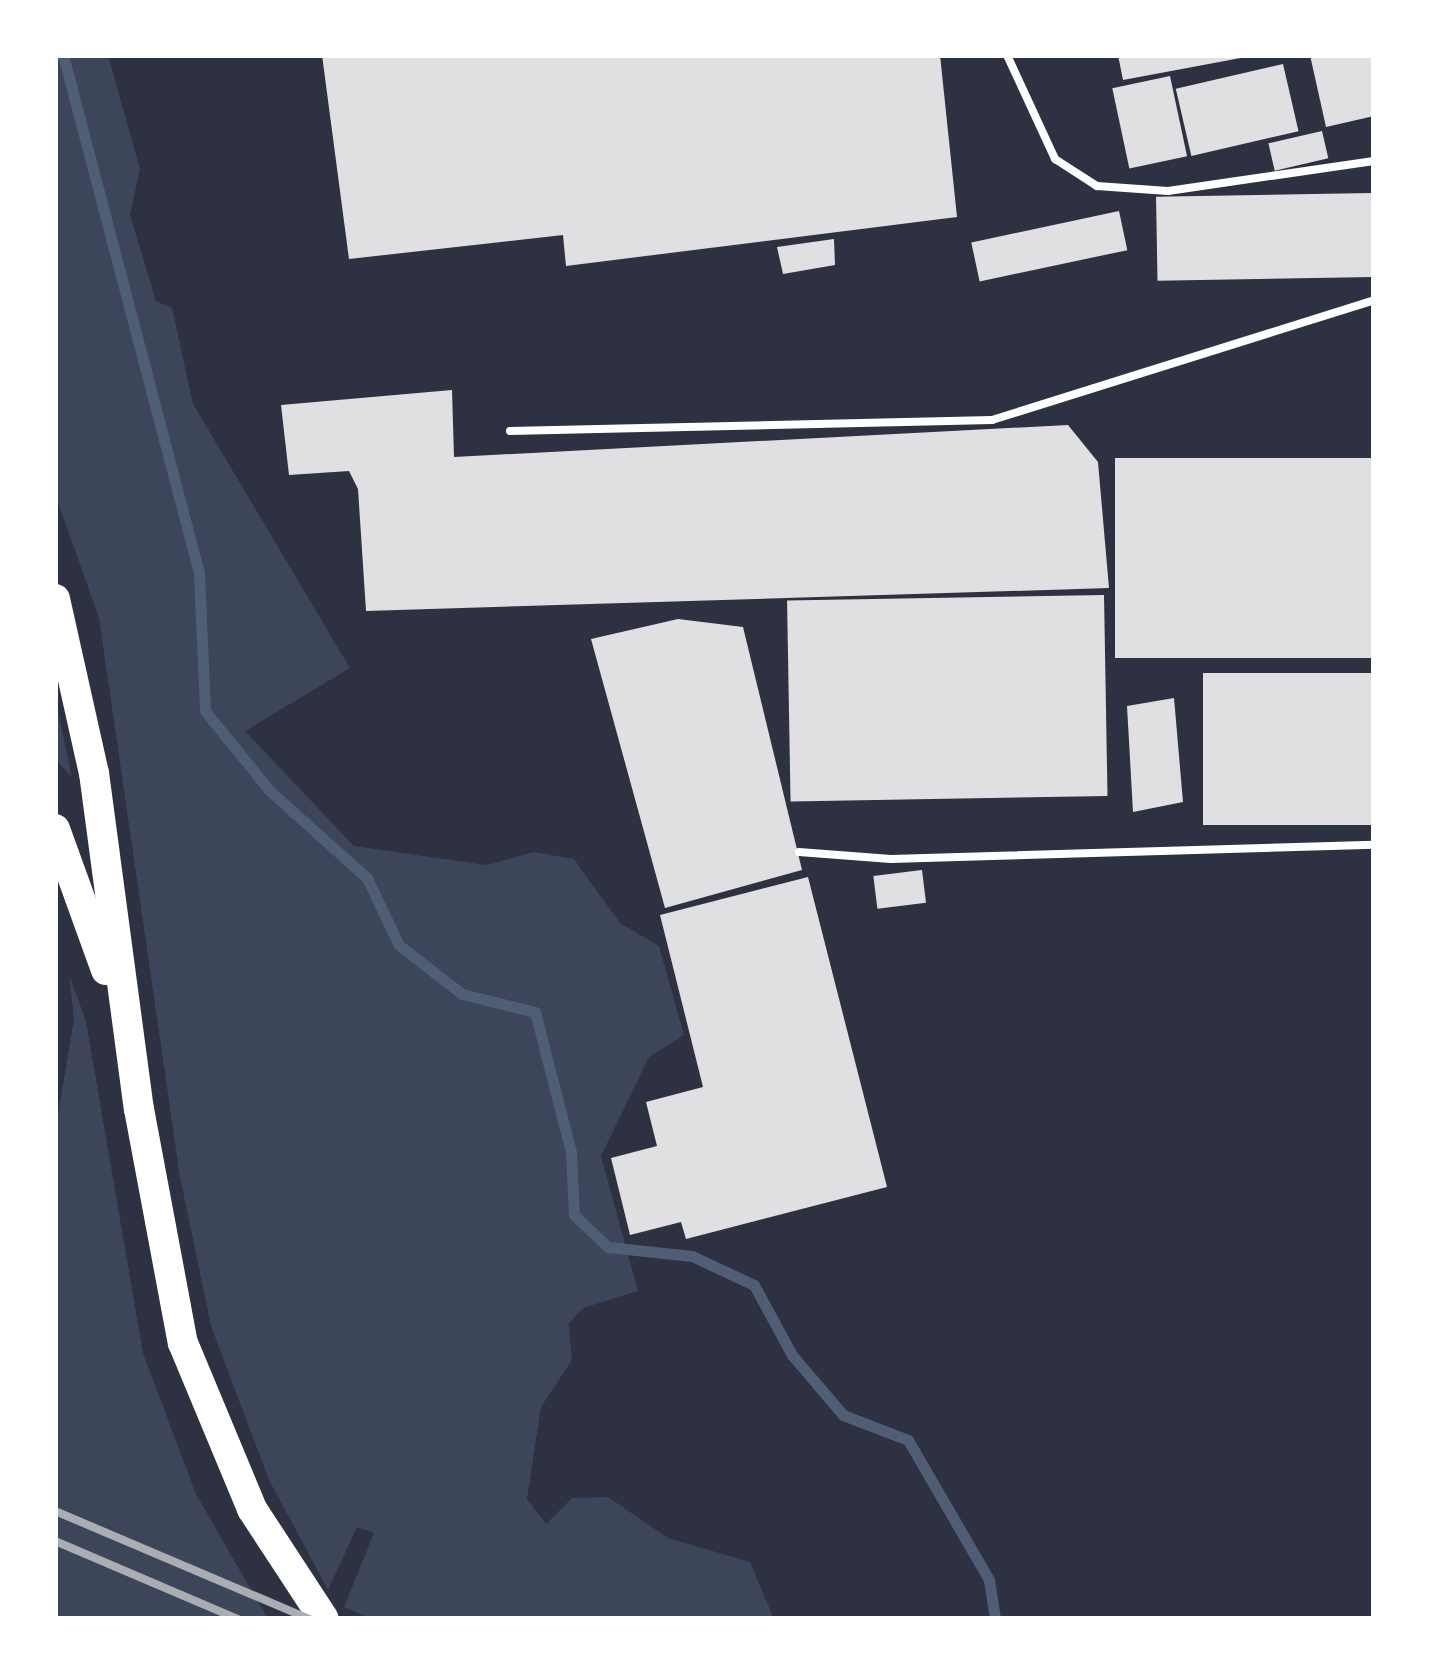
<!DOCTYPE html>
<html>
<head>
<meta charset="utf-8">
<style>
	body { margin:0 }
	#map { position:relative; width:1429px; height:1674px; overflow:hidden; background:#2d3142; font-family:"Space Grotesk",sans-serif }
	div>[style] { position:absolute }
	.green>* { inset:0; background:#3c4559 }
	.stream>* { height:11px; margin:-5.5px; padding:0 5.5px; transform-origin:5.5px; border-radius:5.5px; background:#4f5d75 }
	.building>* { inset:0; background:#e0e0e3; transform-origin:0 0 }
	.service>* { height:8px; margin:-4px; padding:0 4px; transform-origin:4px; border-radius:4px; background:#fff }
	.motorway>* { height:30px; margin:-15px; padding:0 15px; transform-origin:15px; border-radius:15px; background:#fff }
	.rail>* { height:8px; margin:-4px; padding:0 4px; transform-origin:4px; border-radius:4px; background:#abadb3 }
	span { translate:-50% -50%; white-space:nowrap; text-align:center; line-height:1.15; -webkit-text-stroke:9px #fff; paint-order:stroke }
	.frame { position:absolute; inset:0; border:58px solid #fff; pointer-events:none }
</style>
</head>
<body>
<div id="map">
	<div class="green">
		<div style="clip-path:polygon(55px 55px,108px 55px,140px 169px,130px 215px,156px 301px,172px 308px,193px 404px,350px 668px,245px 731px,354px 846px,486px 865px,534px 852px,574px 859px,620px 923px,659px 946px,684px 1035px,649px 1057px,601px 1156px,638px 1291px,583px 1308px,569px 1323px,572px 1360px,541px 1407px,527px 1499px,546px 1524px,572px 1498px,608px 1497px,668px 1538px,750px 1562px,774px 1619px,371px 1619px,344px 1607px,374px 1533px,357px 1527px,328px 1590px,269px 1480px,211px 1326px,180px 1177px,99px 618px,55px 494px)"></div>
		<div style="clip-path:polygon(55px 697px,72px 778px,55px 758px)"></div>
		<div style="clip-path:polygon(69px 975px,86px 1021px,143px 1353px,196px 1494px,268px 1619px,55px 1619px,55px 1132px,74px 1019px)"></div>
	</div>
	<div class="stream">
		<div style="left:63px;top:55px;width:536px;rotate:75.29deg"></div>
		<div style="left:199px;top:573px;width:138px;rotate:87.5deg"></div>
		<div style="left:205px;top:711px;width:103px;rotate:50.9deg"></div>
		<div style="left:270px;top:791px;width:130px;rotate:41.9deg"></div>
		<div style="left:367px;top:878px;width:74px;rotate:64.5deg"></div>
		<div style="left:399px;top:945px;width:80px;rotate:37.9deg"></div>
		<div style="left:462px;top:994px;width:75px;rotate:13.9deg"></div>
		<div style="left:535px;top:1012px;width:145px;rotate:75.6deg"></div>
		<div style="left:571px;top:1152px;width:63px;rotate:87.3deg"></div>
		<div style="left:574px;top:1215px;width:47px;rotate:43.3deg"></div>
		<div style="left:608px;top:1247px;width:84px;rotate:6.1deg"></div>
		<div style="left:692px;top:1256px;width:68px;rotate:25.1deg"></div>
		<div style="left:754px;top:1285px;width:80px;rotate:61.5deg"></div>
		<div style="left:792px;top:1355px;width:79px;rotate:49.6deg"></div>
		<div style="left:843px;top:1415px;width:70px;rotate:21deg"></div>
		<div style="left:908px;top:1440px;width:162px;rotate:59.9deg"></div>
		<div style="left:989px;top:1580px;width:39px;rotate:81deg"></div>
	</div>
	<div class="building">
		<div style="clip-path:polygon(322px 55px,940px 55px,957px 217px,566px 266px,563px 235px,349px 259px)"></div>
		<div style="clip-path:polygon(1118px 55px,1246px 55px,1246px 57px,1123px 80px)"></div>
		<div style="clip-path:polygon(1310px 55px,1373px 55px,1374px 116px,1326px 127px)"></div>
		<div style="left:1283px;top:64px;width:69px;height:110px;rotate:77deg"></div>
		<div style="left:1170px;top:76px;width:82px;height:59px;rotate:78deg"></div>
		<div style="left:1322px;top:131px;width:28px;height:55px;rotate:77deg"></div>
		<div style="left:1372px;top:193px;width:84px;height:216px;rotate:89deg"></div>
		<div style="left:1119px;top:211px;width:40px;height:151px;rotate:78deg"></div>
		<div style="clip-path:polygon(834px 239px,835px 265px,783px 274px,777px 247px)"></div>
		<div style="clip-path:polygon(452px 390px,454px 457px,1068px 425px,1098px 462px,1109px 588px,366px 611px,358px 489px,349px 471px,289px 475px,281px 405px)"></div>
		<div style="left:1374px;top:458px;width:200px;height:259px;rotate:90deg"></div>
		<div style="left:1104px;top:595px;width:201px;height:317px;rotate:89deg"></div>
		<div style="clip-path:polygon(678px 619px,743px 627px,802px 870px,665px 908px,591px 639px)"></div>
		<div style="left:1374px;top:673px;width:152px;height:171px;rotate:90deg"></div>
		<div style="clip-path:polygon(1174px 698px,1183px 802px,1133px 812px,1127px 706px)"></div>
		<div style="left:922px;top:870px;width:33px;height:49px;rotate:83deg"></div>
		<div style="clip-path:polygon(808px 877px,887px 1187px,686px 1239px,681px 1222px,630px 1235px,611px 1158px,657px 1146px,646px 1102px,703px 1087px,660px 915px)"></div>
	</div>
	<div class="service">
		<div style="left:1007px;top:55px;width:115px;rotate:65.2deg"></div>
		<div style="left:1055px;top:159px;width:50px;rotate:32.7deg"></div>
		<div style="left:1097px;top:186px;width:71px;rotate:4deg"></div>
		<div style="left:1168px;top:191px;width:208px;rotate:-8.3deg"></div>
		<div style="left:510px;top:431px;width:482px;rotate:-1.3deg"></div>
		<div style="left:992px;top:420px;width:400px;rotate:-17.4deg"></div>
		<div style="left:799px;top:852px;width:92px;rotate:4.4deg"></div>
		<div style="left:891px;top:859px;width:483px;rotate:-1.7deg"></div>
	</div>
	<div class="motorway">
		<div style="left:55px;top:599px;width:178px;rotate:77.4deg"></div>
		<div style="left:94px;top:773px;width:339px;rotate:82.4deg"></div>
		<div style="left:139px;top:1109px;width:238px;rotate:79.4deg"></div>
		<div style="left:183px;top:1343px;width:180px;rotate:67.4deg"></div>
		<div style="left:252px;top:1509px;width:131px;rotate:56.8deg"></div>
		<div style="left:55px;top:829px;width:150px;rotate:70.1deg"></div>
	</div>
	<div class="rail">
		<div style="left:55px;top:1511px;width:276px;rotate:23deg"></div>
		<div style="left:55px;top:1541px;width:199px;rotate:23.1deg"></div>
	</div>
	<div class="frame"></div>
</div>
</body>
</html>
